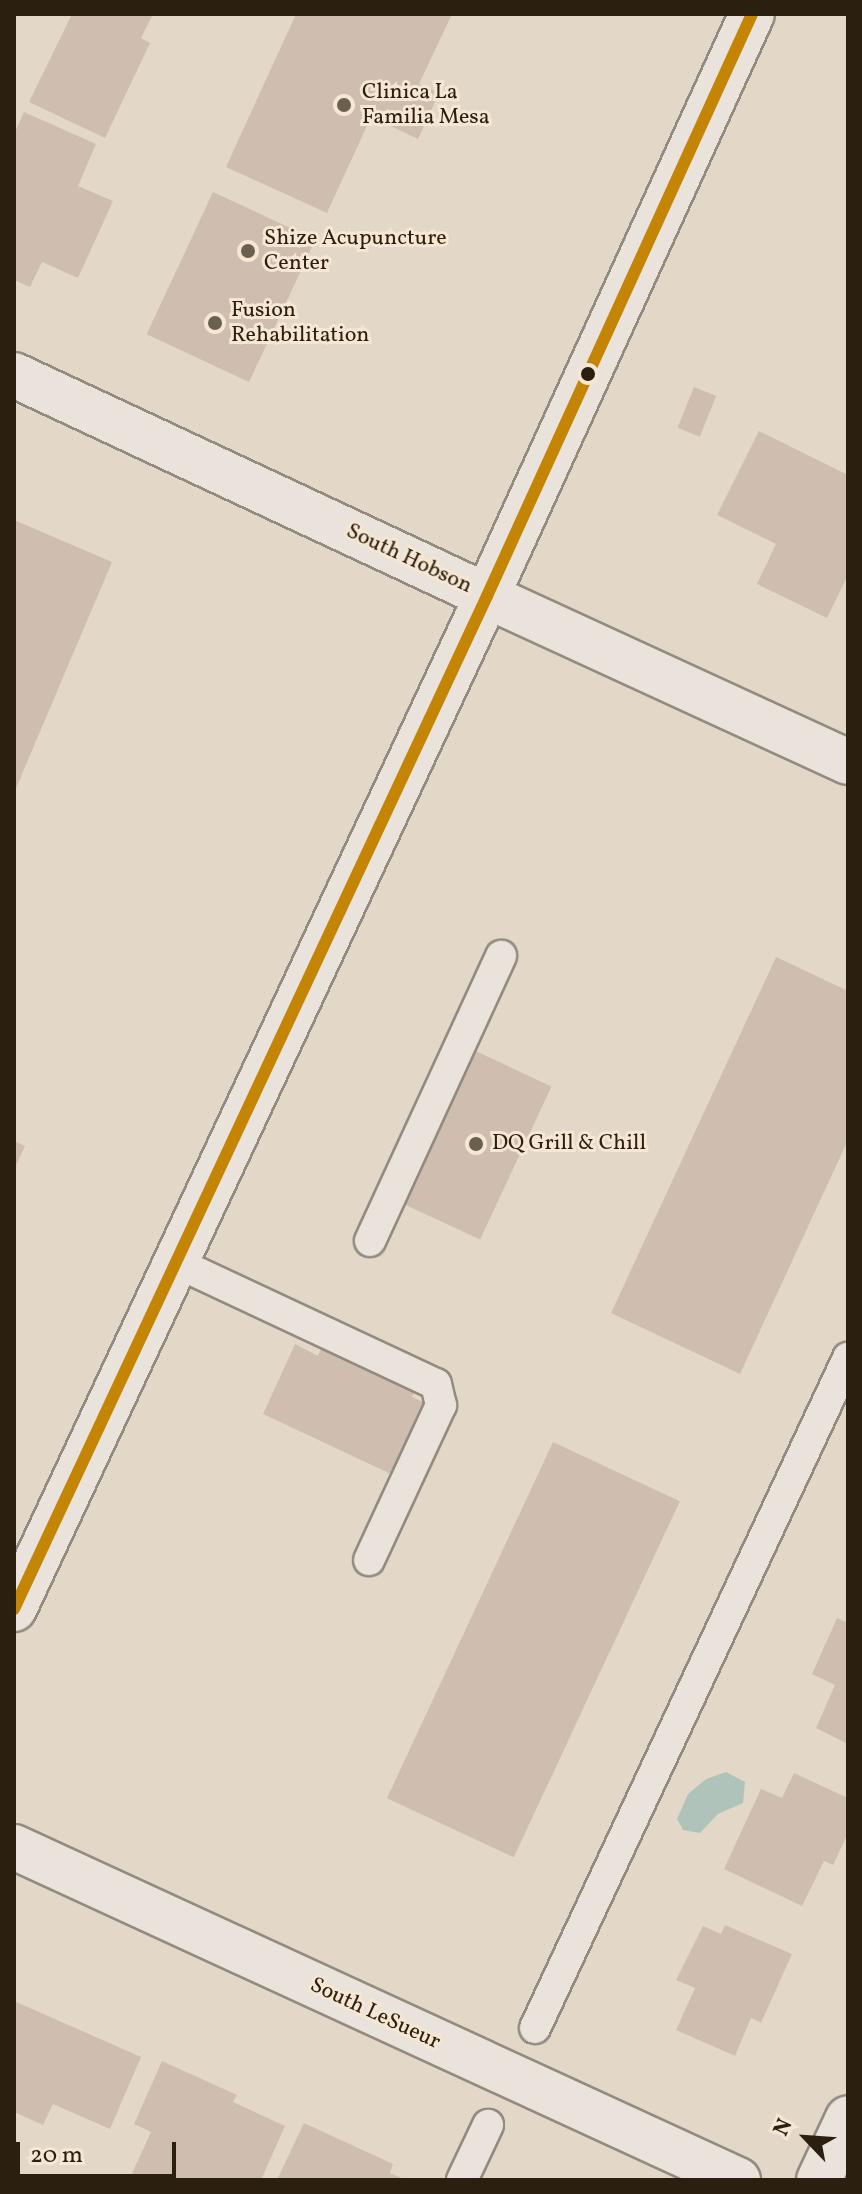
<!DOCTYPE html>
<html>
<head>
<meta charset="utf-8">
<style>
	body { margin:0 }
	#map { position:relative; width:862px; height:2194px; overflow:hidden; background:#e3d8c8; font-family:Vollkorn,serif }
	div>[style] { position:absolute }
	.water>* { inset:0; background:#b0c3bb }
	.building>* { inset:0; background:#cfbeb0; transform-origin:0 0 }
	.roads { filter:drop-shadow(2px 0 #938b80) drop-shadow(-2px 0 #938b80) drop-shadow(0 2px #938b80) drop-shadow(0 -2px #938b80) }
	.service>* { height:30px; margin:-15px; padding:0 15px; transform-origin:15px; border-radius:15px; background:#e9e3db }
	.minor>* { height:44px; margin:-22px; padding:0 22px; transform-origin:22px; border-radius:22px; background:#e9e3db }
	.tertiary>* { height:44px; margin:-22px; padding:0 22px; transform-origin:22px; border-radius:22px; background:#e9e3db }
	.secondary>* { height:44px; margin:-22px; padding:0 22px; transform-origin:22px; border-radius:22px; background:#e9e3db }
	.bus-1>* { height:12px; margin:-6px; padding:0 6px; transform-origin:6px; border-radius:6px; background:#c48404 }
	.dots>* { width:22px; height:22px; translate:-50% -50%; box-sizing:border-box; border:4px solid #f5e7d3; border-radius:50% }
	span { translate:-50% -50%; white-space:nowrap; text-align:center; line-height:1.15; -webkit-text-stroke:6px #f5e7d3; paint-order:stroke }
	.poi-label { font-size:22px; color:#2b1f0f }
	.left { translate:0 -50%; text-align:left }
	.street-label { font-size:22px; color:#2b1f0f }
	.frame { position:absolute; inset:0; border:16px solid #2b1f0f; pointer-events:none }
	.north { position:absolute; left:766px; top:2098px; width:80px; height:80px; -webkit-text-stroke:6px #f5e7d3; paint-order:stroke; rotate:295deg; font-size:22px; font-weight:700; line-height:32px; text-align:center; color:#2b1f0f }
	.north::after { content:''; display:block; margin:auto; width:28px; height:36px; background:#2b1f0f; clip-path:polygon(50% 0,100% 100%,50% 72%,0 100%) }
	.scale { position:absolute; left:16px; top:2142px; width:160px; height:36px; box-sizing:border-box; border:4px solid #2b1f0f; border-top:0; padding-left:10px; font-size:24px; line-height:28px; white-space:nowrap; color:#2b1f0f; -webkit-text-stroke:6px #f5e7d3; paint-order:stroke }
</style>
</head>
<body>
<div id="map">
	<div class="water">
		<div style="clip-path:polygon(726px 1772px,745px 1782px,743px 1803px,718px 1814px,700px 1833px,683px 1830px,677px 1819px,688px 1794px,706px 1779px)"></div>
	</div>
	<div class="building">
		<div style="clip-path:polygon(72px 14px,153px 14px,141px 38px,150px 43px,105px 138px,29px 102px)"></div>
		<div style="clip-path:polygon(296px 14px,452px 14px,419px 84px,439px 93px,418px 139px,371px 117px,327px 213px,226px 167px)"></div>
		<div style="clip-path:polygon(24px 112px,96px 144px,78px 186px,113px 201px,78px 278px,42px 262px,30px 287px,14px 280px,14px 134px)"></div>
		<div style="left:213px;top:192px;width:113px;height:157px;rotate:25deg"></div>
		<div style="left:694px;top:387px;width:24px;height:44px;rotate:22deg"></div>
		<div style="clip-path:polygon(759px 431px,848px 475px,848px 575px,827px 618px,757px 584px,776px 544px,717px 515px)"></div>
		<div style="clip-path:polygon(14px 520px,112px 562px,14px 793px)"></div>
		<div style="clip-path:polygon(776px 957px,848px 991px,848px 1140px,740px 1374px,611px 1313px)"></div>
		<div style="left:469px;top:1048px;width:91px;height:169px;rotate:25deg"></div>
		<div style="clip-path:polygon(14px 1141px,25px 1146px,14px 1170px)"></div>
		<div style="clip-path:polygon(295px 1344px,318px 1356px,323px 1344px,417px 1385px,412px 1397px,423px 1402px,391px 1474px,263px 1414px)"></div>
		<div style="left:553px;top:1442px;width:140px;height:393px;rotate:25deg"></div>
		<div style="clip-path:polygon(837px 1618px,848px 1623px,848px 1744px,816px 1728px,835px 1685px,812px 1674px)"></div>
		<div style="clip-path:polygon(794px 1773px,848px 1798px,848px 1833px,833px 1865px,824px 1861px,802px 1906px,724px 1869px,761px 1789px,782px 1798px)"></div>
		<div style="clip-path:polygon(725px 1925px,792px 1954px,761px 2023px,751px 2018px,735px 2056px,676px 2030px,695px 1988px,676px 1980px,703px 1926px,721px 1934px)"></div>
		<div style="clip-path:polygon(14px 2001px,141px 2057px,110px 2129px,53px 2104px,43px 2125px,14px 2112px)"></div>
		<div style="clip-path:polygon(162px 2061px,237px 2095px,233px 2102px,285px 2126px,261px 2180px,129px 2180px,151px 2132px,134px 2124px)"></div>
		<div style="clip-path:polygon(304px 2123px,393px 2164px,390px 2173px,406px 2180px,277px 2180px)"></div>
	</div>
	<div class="roads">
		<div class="service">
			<div style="left:370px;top:1241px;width:314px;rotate:-65.3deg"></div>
			<div style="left:175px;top:1262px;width:288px;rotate:25.1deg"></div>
			<div style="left:436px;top:1384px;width:22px;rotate:77deg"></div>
			<div style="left:441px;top:1405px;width:171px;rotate:114.9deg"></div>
			<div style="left:535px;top:2028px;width:740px;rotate:-64.96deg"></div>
			<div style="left:462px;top:2180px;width:61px;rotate:-64.7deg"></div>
		</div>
		<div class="minor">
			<div style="left:14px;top:375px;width:522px;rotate:25.04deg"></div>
			<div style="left:14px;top:1847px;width:797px;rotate:24.7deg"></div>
			<div style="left:819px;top:2180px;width:68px;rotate:-64.9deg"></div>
		</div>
		<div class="tertiary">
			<div style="left:487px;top:596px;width:397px;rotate:24.7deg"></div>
		</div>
		<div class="secondary">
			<div style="left:14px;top:1609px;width:1118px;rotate:-64.97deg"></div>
			<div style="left:487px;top:596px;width:639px;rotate:-65.52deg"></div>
		</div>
	</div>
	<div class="bus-1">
		<div style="left:14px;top:1609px;width:1118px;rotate:-64.97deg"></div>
		<div style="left:487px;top:596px;width:639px;rotate:-65.52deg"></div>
	</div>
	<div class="dots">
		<div style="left:344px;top:105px;background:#6b6050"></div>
		<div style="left:248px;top:251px;background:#6b6050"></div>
		<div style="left:215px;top:323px;background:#6b6050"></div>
		<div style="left:588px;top:374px;background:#2b1f0f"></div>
		<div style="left:476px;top:1144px;background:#6b6050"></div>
	</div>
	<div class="poi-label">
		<span class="left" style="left:362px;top:105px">Clinica La<br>Familia Mesa</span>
		<span class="left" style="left:264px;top:251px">Shize Acupuncture<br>Center</span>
		<span class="left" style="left:231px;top:323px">Fusion<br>Rehabilitation</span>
		<span class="left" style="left:492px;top:1144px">DQ Grill &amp; Chill</span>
	</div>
	<div class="street-label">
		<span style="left:409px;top:559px;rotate:25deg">South Hobson</span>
		<span style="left:375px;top:2014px;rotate:25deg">South LeSueur</span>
	</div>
	<div class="frame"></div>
	<div class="north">N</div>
	<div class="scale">20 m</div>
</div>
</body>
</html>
